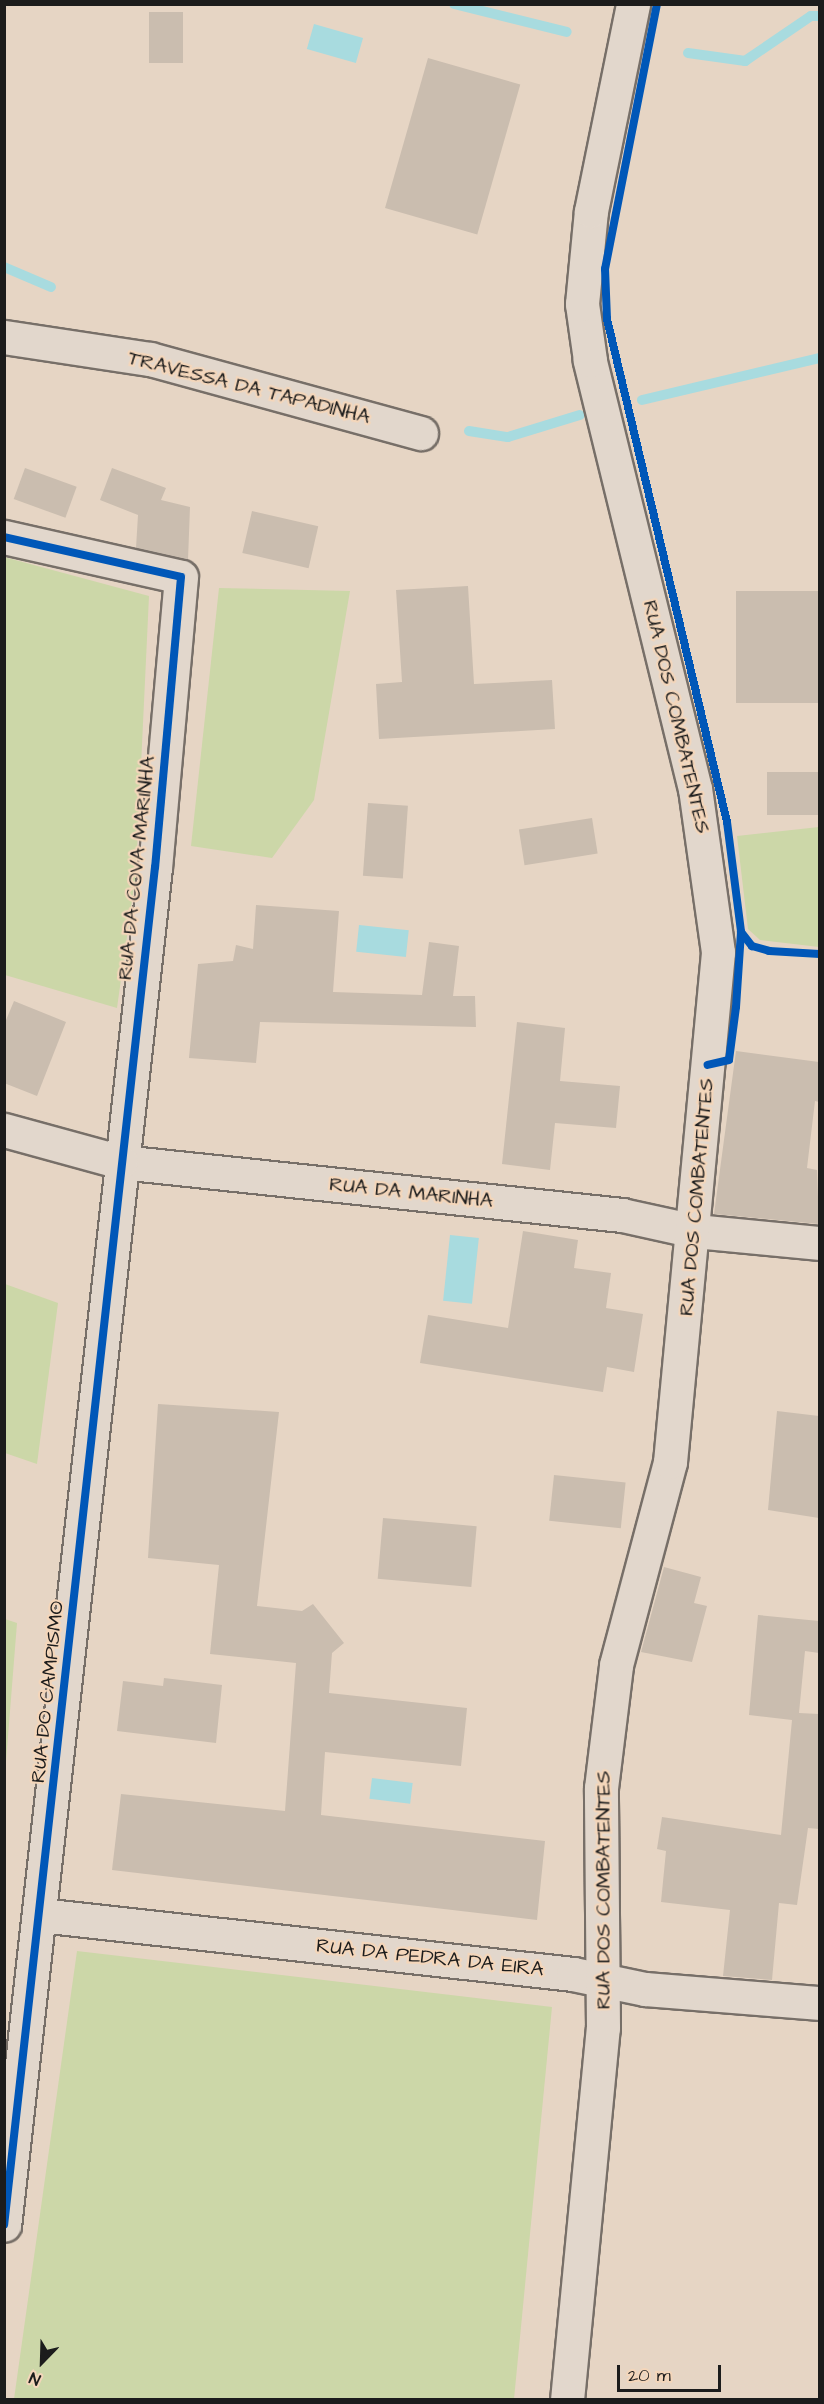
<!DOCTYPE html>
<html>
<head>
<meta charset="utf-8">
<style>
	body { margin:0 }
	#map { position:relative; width:824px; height:2404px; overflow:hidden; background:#e6d5c4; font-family:"Architects Daughter",sans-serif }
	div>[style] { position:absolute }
	.green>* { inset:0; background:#ccd7a8 }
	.water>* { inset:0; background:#a8dbdf; transform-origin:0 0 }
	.stream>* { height:10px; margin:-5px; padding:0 5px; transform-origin:5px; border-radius:5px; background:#a8dbdf }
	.building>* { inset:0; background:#cabdaf; transform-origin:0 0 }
	.roads { filter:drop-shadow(2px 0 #776f68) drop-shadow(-2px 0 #776f68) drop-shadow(0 2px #776f68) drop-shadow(0 -2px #776f68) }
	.minor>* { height:33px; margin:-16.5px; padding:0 16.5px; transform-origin:16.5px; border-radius:16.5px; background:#e2d7cc }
	.tertiary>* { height:33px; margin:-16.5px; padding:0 16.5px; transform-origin:16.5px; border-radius:16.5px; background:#e2d7cc }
	.secondary>* { height:33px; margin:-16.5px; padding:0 16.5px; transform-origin:16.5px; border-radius:16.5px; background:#e2d7cc }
	.cycleway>* { height:8px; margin:-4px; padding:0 4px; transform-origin:4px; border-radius:4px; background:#0057b8 }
	span { translate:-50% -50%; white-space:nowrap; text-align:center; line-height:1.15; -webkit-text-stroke:4.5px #f4d6ba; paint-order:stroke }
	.street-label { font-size:20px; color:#1c1c1c }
	.frame { position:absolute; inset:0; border:6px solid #1c1c1c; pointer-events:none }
	.north { position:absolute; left:12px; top:2332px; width:60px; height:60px; -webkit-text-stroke:4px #f4d6ba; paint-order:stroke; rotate:203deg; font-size:16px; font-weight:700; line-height:24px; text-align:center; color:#1c1c1c }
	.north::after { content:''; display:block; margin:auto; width:21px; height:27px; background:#1c1c1c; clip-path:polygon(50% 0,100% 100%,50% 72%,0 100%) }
	.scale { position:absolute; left:617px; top:2365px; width:104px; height:27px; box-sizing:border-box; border:3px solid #1c1c1c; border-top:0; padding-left:8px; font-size:18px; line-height:21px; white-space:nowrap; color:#1c1c1c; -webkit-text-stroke:4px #f4d6ba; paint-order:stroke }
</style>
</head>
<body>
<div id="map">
	<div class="green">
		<div style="clip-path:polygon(4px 557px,149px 596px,136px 872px,117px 1008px,5px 975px)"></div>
		<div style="clip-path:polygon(219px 588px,350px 591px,314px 800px,272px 858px,191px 846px)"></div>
		<div style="clip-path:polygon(819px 827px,819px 947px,760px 940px,748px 929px,737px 836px)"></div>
		<div style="clip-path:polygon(5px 1284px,58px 1303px,37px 1464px,5px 1453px)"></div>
		<div style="clip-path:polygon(5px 1619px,17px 1623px,5px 1774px,4px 1619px)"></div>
		<div style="clip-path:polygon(77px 1951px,552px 2007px,514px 2399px,14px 2399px)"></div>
	</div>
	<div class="water">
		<div style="left:314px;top:24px;width:51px;height:26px;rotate:16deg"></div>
		<div style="left:359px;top:925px;width:50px;height:27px;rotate:6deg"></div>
		<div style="left:450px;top:1235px;width:29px;height:66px;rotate:6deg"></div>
		<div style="left:372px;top:1778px;width:41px;height:21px;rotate:7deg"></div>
	</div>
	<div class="stream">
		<div style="left:454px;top:4px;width:116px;rotate:13.9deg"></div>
		<div style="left:688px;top:53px;width:58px;rotate:8deg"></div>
		<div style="left:745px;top:61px;width:80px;rotate:-34.3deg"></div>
		<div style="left:811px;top:16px;width:9px"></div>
		<div style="left:4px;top:267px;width:51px;rotate:23.1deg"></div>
		<div style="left:642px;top:400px;width:183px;rotate:-13.3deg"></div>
		<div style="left:469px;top:431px;width:39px;rotate:9deg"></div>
		<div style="left:508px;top:437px;width:75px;rotate:-17deg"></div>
	</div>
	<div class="building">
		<div style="left:183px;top:12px;width:51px;height:34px;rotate:90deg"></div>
		<div style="left:428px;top:58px;width:96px;height:156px;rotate:16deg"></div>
		<div style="left:25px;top:468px;width:55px;height:33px;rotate:20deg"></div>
		<div style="clip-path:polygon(112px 468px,166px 488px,161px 500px,190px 507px,188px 560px,136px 548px,138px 515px,100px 500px)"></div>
		<div style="left:252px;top:511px;width:68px;height:43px;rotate:13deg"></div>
		<div style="clip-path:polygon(468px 586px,474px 684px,552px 680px,555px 729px,379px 739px,376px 684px,402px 682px,396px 590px)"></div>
		<div style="left:819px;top:591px;width:112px;height:83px;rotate:90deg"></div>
		<div style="left:819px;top:772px;width:43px;height:52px;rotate:90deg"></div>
		<div style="left:368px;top:803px;width:40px;height:73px;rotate:4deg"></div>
		<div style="left:592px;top:818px;width:36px;height:74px;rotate:81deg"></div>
		<div style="clip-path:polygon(256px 905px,339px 911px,333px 992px,422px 995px,429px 942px,459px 946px,453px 996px,475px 996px,476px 1027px,260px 1022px,256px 1063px,189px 1058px,198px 964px,233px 961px,236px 945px,253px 949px)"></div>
		<div style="clip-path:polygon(14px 1001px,66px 1022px,37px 1096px,4px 1083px,4px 1025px)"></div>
		<div style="clip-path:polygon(517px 1022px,565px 1028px,560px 1081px,620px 1086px,616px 1128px,555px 1123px,550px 1170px,502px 1164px)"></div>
		<div style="clip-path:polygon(736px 1051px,819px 1062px,819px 1102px,815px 1101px,807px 1168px,817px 1170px,819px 1224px,714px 1214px)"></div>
		<div style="clip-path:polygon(523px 1231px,578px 1240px,574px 1268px,611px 1273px,606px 1308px,643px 1314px,634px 1372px,607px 1367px,603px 1392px,420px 1363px,428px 1315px,508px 1328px)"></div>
		<div style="clip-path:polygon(158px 1404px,279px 1412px,257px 1606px,302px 1611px,313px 1604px,344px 1643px,332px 1653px,329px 1693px,467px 1708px,461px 1766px,325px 1752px,321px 1815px,545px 1841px,537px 1920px,112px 1870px,121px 1794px,285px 1811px,296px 1663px,210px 1654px,219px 1565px,148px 1558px)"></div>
		<div style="clip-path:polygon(777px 1411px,819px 1416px,819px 1518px,768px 1510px)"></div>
		<div style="left:554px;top:1475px;width:72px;height:46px;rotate:6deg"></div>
		<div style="left:383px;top:1518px;width:94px;height:61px;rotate:5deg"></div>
		<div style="clip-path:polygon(664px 1567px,701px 1577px,694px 1603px,707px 1606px,692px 1662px,641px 1652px)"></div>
		<div style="clip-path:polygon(758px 1615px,819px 1621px,819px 1653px,805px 1651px,799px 1713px,819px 1714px,819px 1829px,808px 1828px,797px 1905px,779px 1903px,772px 1980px,723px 1976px,730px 1910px,661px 1902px,666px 1851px,657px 1849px,662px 1817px,781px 1835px,792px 1720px,749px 1715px)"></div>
		<div style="clip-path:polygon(164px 1678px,222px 1685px,216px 1743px,117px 1731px,123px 1681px,163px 1686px)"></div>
	</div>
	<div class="roads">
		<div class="minor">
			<div style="left:4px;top:337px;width:148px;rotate:8.6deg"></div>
			<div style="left:150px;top:359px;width:281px;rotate:15.3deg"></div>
			<div style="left:4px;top:537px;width:181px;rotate:12.7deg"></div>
			<div style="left:181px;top:577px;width:291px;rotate:95.1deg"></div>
			<div style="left:155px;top:867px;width:1366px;rotate:96.34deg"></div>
			<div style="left:121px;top:1162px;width:504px;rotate:6.04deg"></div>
			<div style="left:622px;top:1215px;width:75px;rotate:12.4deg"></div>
			<div style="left:695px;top:1231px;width:126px;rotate:5.5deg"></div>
			<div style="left:40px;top:1915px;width:536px;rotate:6.32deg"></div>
			<div style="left:573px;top:1974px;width:74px;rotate:11.8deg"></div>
			<div style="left:645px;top:1989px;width:176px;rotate:4.6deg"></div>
		</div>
		<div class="tertiary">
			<div style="left:4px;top:1130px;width:121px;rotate:15.3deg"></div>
		</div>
		<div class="secondary">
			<div style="left:567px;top:2400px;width:374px;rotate:-84.5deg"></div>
			<div style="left:603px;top:2028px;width:240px;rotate:-90.5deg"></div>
			<div style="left:601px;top:1788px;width:124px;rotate:-83deg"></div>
			<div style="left:616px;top:1665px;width:210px;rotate:-75.1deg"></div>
			<div style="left:670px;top:1462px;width:512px;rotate:-84.62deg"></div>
			<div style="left:718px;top:952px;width:165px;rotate:-98deg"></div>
			<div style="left:695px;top:789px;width:442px;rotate:-103.8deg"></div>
			<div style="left:590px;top:360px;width:57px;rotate:-98.1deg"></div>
			<div style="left:582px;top:304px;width:93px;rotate:-84.5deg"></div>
			<div style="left:591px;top:211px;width:211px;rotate:-78.5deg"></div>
		</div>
	</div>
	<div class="cycleway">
		<div style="left:657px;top:4px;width:270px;rotate:101.1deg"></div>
		<div style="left:605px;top:269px;width:50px;rotate:87.7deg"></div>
		<div style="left:607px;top:319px;width:517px;rotate:76.58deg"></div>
		<div style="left:727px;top:822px;width:111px;rotate:82.7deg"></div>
		<div style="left:741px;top:932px;width:75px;rotate:93.8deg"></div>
		<div style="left:736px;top:1007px;width:53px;rotate:97.5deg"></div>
		<div style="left:729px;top:1060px;width:22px;rotate:167deg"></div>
		<div style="left:4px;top:537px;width:181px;rotate:12.7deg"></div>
		<div style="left:181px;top:577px;width:291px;rotate:95.1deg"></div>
		<div style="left:155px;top:867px;width:1366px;rotate:96.34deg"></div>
		<div style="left:741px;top:932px;width:18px;rotate:52deg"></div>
		<div style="left:752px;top:946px;width:18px;rotate:16deg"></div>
		<div style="left:769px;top:951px;width:51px;rotate:3.4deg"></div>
	</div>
	<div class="street-label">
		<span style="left:249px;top:388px;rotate:14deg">TRAVESSA DA TAPADINHA</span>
		<span style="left:676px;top:717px;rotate:77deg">RUA DOS COMBATENTES</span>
		<span style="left:137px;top:868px;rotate:-84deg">RUA DA COVA MARINHA</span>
		<span style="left:411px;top:1193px;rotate:6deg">RUA DA MARINHA</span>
		<span style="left:697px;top:1197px;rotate:-85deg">RUA DOS COMBATENTES</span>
		<span style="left:48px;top:1692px;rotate:-84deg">RUA DO CAMPISMO</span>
		<span style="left:604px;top:1890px;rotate:-90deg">RUA DOS COMBATENTES</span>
		<span style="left:430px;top:1958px;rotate:6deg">RUA DA PEDRA DA EIRA</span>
	</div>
	<div class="frame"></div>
	<div class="north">N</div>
	<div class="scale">20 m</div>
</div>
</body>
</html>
